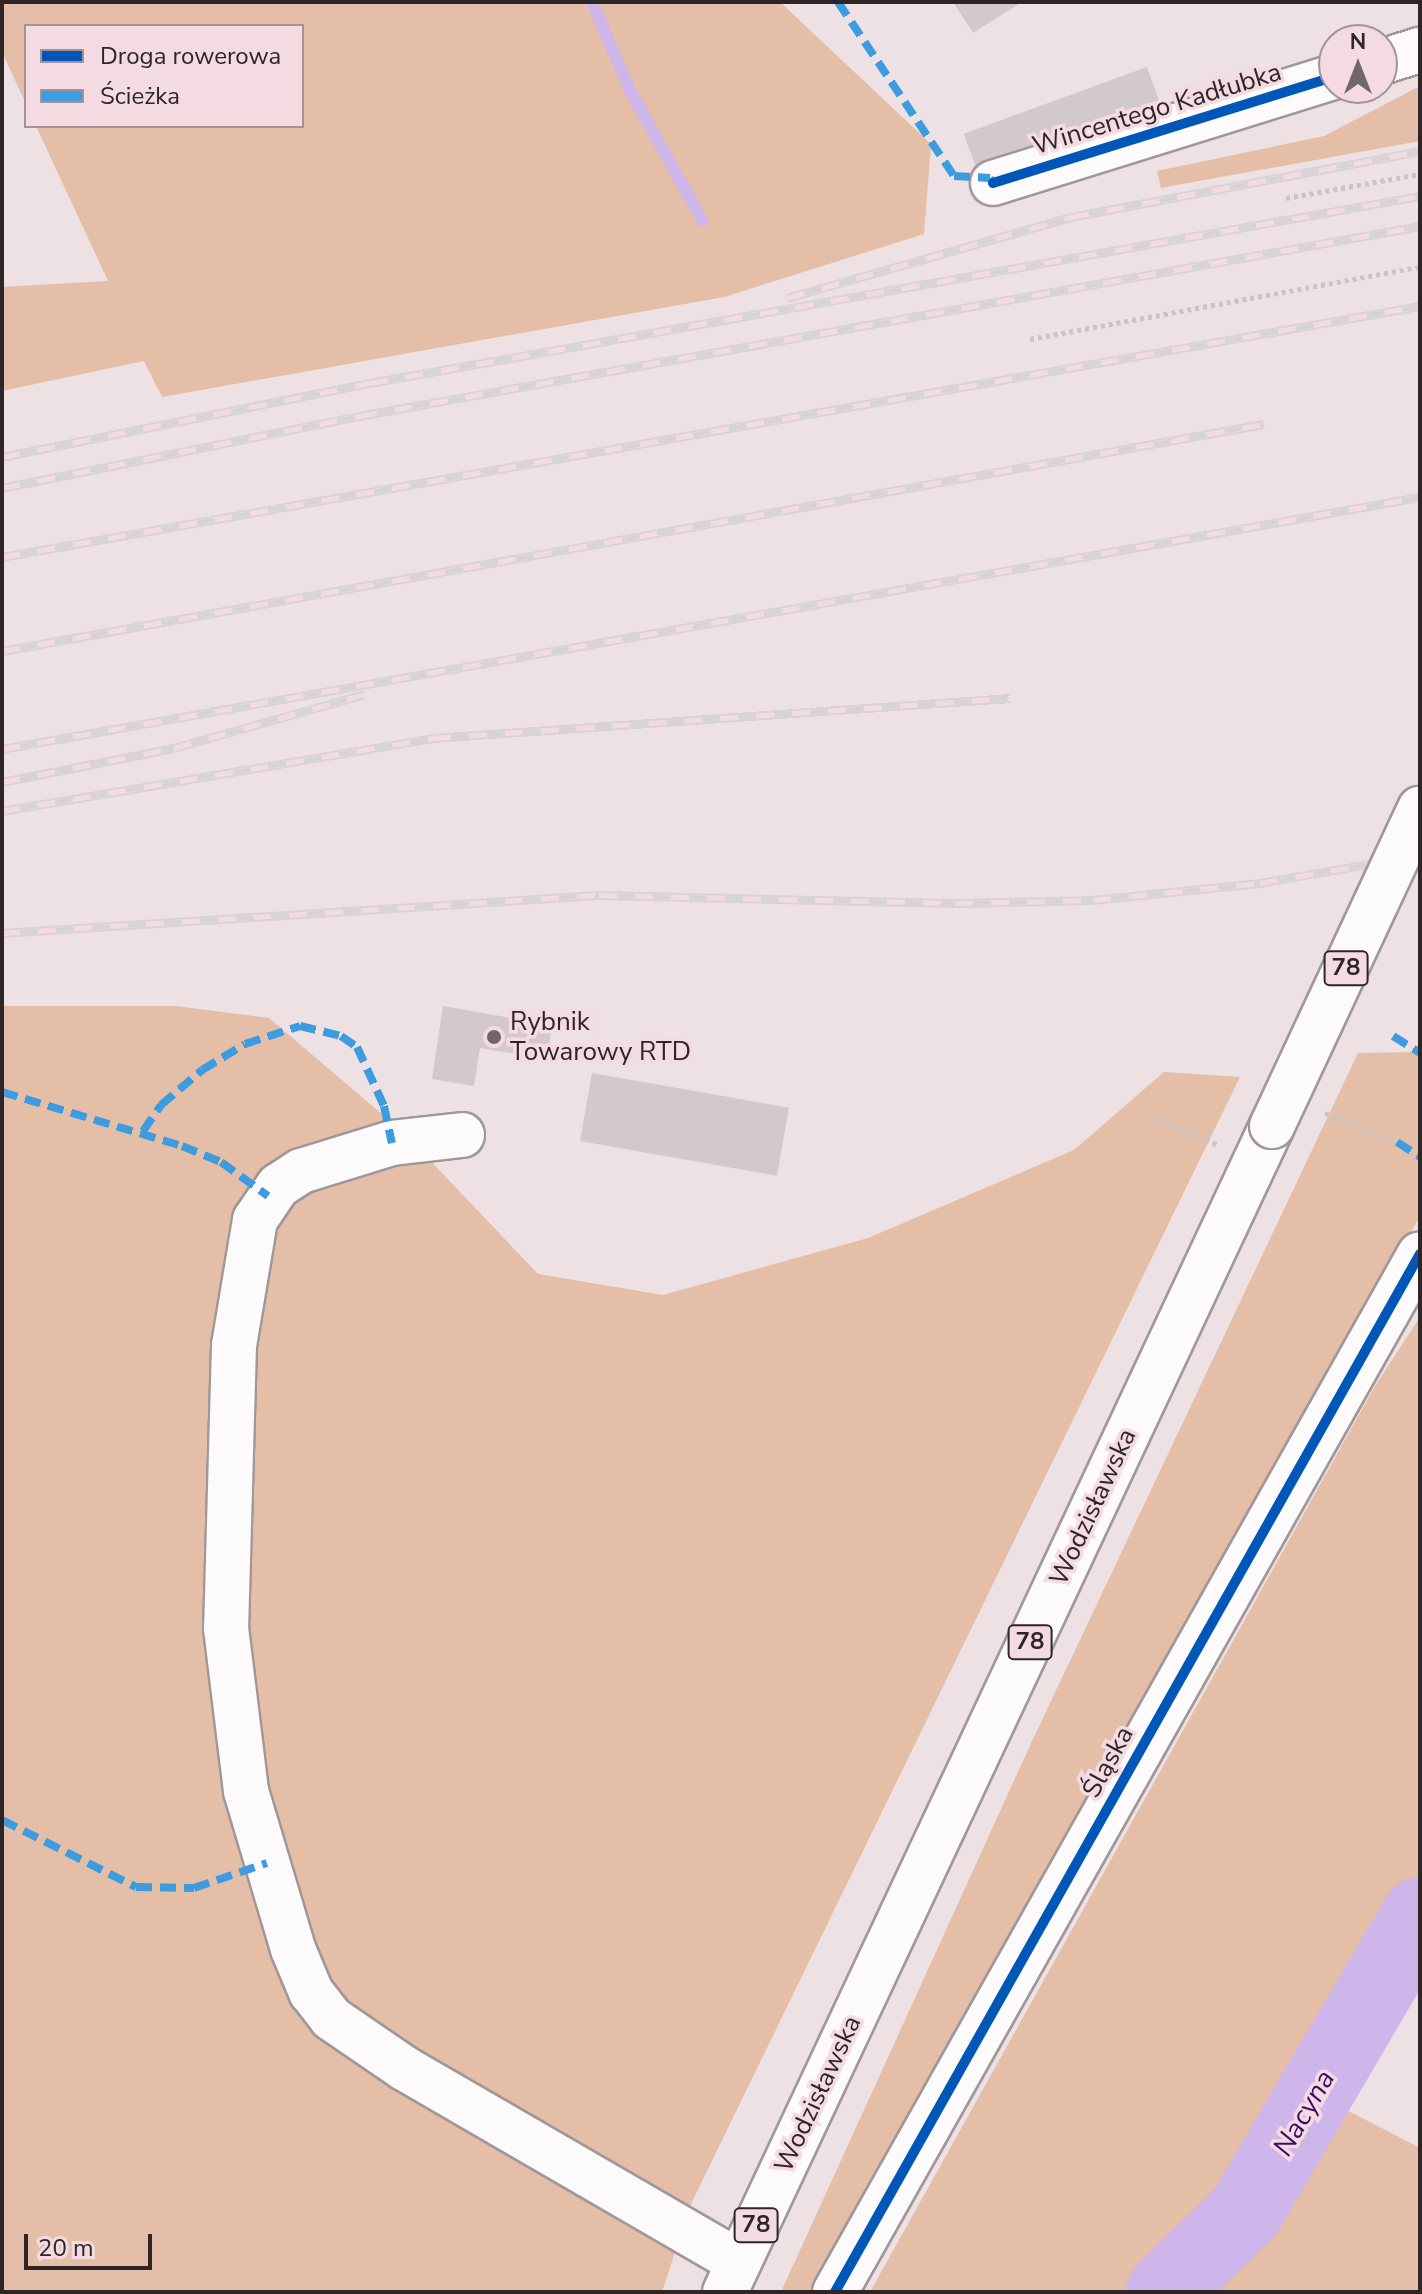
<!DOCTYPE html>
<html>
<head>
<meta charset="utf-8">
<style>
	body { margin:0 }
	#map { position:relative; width:1422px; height:2294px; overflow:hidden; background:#ede1e4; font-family:"Nunito Sans",sans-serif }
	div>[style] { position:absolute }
	.green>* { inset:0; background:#e4bea7 }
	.stream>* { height:12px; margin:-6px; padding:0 6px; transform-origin:6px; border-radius:6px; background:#ceb5ea }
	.river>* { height:76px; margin:-38px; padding:0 38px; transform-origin:38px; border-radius:38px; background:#ceb5ea }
	.building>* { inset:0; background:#d1c9cc; transform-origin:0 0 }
	.path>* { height:5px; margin-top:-2.5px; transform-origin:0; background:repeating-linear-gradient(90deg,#c8c5c6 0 4px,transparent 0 8px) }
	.roads { filter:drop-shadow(2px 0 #a09799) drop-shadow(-2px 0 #a09799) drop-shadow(0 2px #a09799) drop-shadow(0 -2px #a09799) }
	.minor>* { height:44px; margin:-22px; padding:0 22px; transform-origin:22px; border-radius:22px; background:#fcfafb }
	.major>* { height:44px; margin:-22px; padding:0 22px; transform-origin:22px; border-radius:22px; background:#fcfafb }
	.rail>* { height:9px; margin-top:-4.5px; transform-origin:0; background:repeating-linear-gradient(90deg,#f3dbe1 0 18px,#d8d4d5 0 36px); box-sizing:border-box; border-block:2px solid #d8d4d5 }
	.bridges { filter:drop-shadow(2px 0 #a09799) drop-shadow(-2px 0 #a09799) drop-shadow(0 2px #a09799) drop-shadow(0 -2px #a09799) }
	.major-bridge>* { height:44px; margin:-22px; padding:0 22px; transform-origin:22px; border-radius:22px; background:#fcfafb }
	.quiet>* { height:8px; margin-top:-4px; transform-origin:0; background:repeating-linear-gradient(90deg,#3d9ce0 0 16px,transparent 0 24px) }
	.cycleway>* { height:10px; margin:-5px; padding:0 5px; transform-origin:5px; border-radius:5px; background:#0057b8 }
	.dots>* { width:22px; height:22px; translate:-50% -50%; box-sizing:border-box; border:4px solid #f3dbe1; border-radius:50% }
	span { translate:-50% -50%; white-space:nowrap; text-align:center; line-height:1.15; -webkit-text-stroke:7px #f3dbe1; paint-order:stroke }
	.shield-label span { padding:2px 6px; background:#f3dbe1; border:2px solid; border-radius:6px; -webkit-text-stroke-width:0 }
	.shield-label { font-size:24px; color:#2e2527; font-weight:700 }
	.street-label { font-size:26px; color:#2e2527 }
	.poi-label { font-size:26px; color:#2e2527 }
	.left { translate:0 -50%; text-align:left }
	.water-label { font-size:28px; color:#3c0d64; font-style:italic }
	.frame { position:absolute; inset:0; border:4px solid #2e2527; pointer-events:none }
	.legend { position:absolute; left:24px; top:24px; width:280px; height:104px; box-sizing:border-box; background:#f3dbe1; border:2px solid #a49297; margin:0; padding:10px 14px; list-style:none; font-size:24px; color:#2e2527 }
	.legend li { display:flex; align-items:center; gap:16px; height:40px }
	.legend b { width:40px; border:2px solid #a49297 }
	.north { position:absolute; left:1318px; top:24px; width:80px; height:80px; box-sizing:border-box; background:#f3dbe1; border:2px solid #a49297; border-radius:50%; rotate:0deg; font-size:22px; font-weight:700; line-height:32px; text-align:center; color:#2e2527 }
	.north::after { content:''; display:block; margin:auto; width:28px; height:36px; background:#716769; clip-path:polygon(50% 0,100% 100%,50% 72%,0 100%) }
	.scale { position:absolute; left:24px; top:2234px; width:128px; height:36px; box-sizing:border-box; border:4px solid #2e2527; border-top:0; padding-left:10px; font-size:24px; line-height:28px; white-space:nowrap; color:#2e2527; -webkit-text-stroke:6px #f3dbe1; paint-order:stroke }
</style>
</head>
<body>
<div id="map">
	<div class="green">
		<div style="clip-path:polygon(2px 2px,780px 2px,931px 144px,924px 234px,724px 297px,162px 397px,144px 361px,2px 391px,2px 287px,108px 281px,36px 126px,302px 126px,302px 26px,26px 26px,26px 104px,2px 52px)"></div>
		<div style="clip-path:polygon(1420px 86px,1420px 141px,1161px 188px,1157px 171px,1324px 136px)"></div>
		<div style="clip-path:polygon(2px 1006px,175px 1006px,269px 1018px,403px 1132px,538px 1274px,663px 1295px,868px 1238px,1074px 1150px,1164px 1072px,1240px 1077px,690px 2206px,662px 2292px,2px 2292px)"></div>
		<div style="clip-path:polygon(1420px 1052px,1420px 1216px,814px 2292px,781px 2292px,1033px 1739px,1358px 1053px)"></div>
		<div style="clip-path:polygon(1420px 1317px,1420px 1946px,1285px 2179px,1233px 2243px,1136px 2292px,870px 2292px,1375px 1386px)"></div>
		<div style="clip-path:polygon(1339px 2106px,1420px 2148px,1420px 2292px,1199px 2292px,1256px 2235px,1305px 2175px)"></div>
	</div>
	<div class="stream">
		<div style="left:592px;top:2px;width:96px;rotate:66.6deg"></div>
		<div style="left:630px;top:90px;width:149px;rotate:61deg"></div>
	</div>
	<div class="river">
		<div style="left:1164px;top:2292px;width:115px;rotate:-44.6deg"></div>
		<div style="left:1246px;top:2211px;width:343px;rotate:-59.6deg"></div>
	</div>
	<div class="building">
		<div style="clip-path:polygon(953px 2px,1022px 2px,973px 33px)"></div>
		<div style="left:1147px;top:67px;width:35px;height:195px;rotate:70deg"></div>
		<div style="clip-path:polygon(443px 1006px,552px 1025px,547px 1059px,480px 1048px,474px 1086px,432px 1079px)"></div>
		<div style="left:592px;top:1073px;width:200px;height:69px;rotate:10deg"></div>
	</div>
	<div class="path">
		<div style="left:1286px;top:198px;width:136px;rotate:-10.2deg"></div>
		<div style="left:1030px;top:339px;width:397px;rotate:-10.5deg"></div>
		<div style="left:1325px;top:1113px;width:78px;rotate:21.9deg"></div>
		<div style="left:1154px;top:1117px;width:70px;rotate:23.6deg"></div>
	</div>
	<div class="roads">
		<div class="minor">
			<div style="left:1382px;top:62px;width:40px;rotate:-18deg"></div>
			<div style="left:993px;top:183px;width:357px;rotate:-17.3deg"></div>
			<div style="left:462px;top:1135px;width:70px;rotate:173.5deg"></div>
			<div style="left:392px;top:1143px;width:95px;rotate:162.9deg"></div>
			<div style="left:301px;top:1171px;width:27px;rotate:147deg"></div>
			<div style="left:278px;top:1186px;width:41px;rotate:124.1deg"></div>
			<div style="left:255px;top:1220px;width:127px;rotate:99.5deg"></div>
			<div style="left:234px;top:1345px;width:283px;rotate:91.6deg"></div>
			<div style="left:226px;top:1628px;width:164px;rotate:83deg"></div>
			<div style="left:246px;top:1791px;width:165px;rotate:73.4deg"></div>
			<div style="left:293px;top:1949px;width:47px;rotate:67.3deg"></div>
			<div style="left:311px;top:1992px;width:33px;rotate:52deg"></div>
			<div style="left:331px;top:2018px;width:88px;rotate:34.4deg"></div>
			<div style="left:404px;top:2068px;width:386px;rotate:30.1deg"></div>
			<div style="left:835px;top:2292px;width:1191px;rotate:-60.6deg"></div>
		</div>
		<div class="major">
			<div style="left:725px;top:2292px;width:1288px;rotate:-64.87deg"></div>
		</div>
	</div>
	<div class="rail">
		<div style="left:787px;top:298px;width:295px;rotate:-15.9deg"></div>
		<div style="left:1071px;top:217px;width:355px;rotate:-10.7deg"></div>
		<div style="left:2px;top:457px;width:375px;rotate:-11.4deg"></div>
		<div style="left:370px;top:383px;width:1067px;rotate:-10.1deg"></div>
		<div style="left:2px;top:488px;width:364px;rotate:-11.4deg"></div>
		<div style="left:359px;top:416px;width:1078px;rotate:-10.15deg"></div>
		<div style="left:2px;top:557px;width:1440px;rotate:-10.04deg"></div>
		<div style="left:2px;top:651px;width:1282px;rotate:-10.2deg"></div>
		<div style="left:2px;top:749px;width:1440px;rotate:-10.08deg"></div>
		<div style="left:2px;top:782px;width:175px;rotate:-11.2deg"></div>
		<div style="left:174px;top:748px;width:198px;rotate:-15.8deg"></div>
		<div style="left:2px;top:811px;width:437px;rotate:-9.6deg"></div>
		<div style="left:433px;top:738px;width:579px;rotate:-3.96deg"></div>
		<div style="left:2px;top:933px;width:598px;rotate:-3.64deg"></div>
		<div style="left:599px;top:895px;width:356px;rotate:1.3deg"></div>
		<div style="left:955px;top:903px;width:138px;rotate:-1.2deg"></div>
		<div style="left:1093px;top:900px;width:168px;rotate:-5.8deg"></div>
		<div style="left:1260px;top:883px;width:162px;rotate:-9.9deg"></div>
	</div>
	<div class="bridges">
		<div class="major-bridge">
			<div style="left:1272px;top:1126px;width:350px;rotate:-65deg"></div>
		</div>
	</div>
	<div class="quiet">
		<div style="left:838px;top:2px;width:209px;rotate:56.3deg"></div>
		<div style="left:954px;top:176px;width:36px;rotate:3deg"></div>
		<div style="left:990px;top:178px;width:6px;rotate:59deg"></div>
		<div style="left:1393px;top:1036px;width:32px;rotate:32deg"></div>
		<div style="left:2px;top:1092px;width:188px;rotate:16.7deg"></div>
		<div style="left:182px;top:1146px;width:42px;rotate:22.3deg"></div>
		<div style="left:221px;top:1162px;width:58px;rotate:35.9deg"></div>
		<div style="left:143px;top:1131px;width:32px;rotate:-55deg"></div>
		<div style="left:161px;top:1105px;width:54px;rotate:-40.5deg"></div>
		<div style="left:202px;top:1070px;width:50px;rotate:-31.2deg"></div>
		<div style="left:245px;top:1044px;width:58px;rotate:-18.1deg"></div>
		<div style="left:300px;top:1026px;width:42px;rotate:13.7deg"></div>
		<div style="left:341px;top:1036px;width:19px;rotate:35deg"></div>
		<div style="left:357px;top:1047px;width:65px;rotate:65.4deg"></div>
		<div style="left:384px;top:1106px;width:38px;rotate:78deg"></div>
		<div style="left:1397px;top:1142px;width:27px;rotate:33deg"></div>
		<div style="left:2px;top:1820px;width:150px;rotate:26.6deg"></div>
		<div style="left:136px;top:1887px;width:58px;rotate:1deg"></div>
		<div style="left:194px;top:1888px;width:77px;rotate:-18.9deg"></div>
	</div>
	<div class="cycleway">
		<div style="left:993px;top:183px;width:357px;rotate:-17.3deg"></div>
		<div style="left:835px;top:2292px;width:1191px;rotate:-60.6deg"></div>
	</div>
	<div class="dots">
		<div style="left:494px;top:1037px;background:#716769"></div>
	</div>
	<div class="shield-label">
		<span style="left:1346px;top:968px">78</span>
		<span style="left:1030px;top:1642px">78</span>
		<span style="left:756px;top:2225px">78</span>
	</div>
	<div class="street-label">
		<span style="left:1157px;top:109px;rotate:-17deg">Wincentego Kadłubka</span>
		<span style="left:1093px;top:1507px;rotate:-65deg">Wodzisławska</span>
		<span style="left:1108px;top:1762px;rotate:-61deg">Śląska</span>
		<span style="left:818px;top:2094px;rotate:-65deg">Wodzisławska</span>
	</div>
	<div class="poi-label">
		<span class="left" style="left:510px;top:1037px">Rybnik<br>Towarowy RTD</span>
	</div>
	<div class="water-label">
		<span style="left:1304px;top:2113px;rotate:-60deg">Nacyna</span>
	</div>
	<div class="frame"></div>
	<ul class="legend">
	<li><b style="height:10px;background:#0057b8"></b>Droga rowerowa</li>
	<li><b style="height:10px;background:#3d9ce0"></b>Ścieżka</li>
	</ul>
	<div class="north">N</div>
	<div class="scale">20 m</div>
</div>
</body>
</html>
